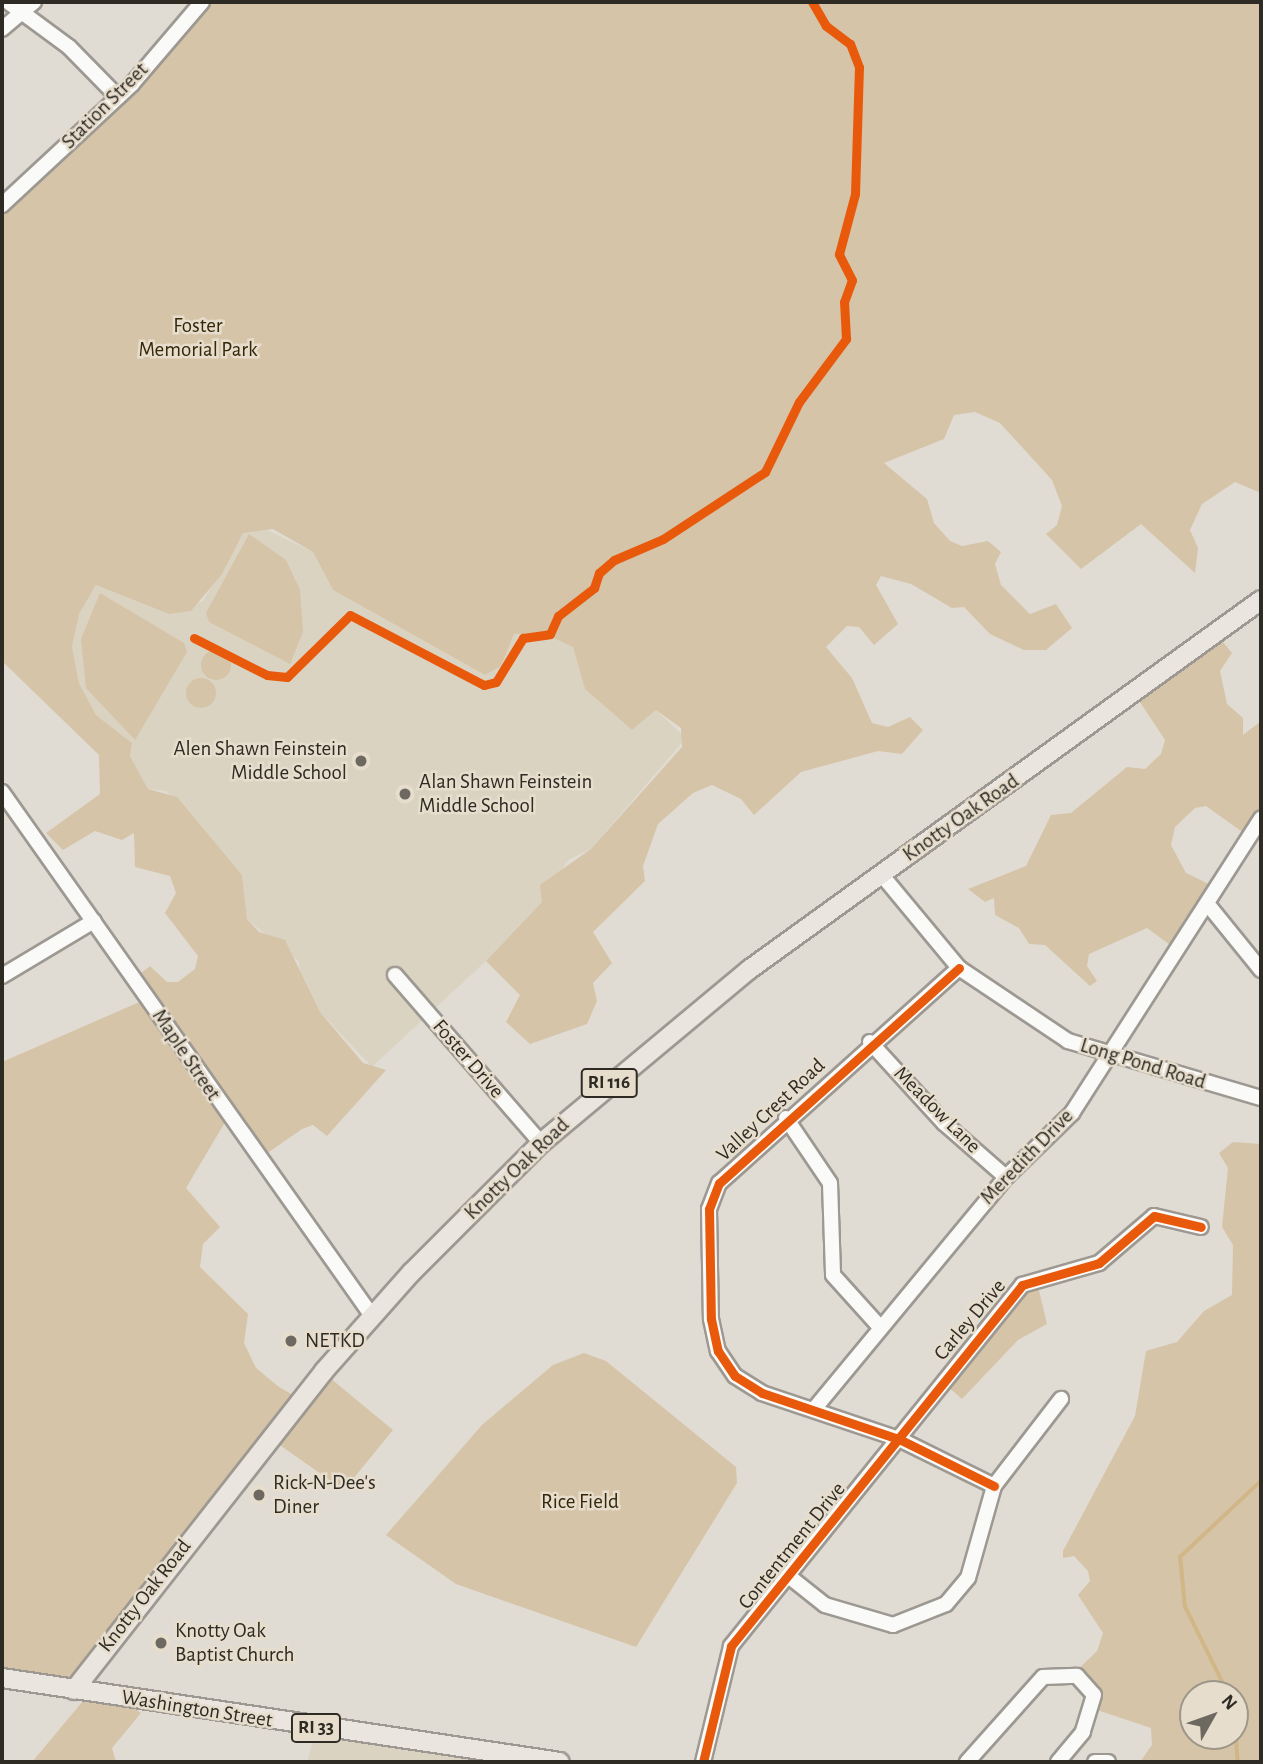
<!DOCTYPE html>
<html>
<head>
<meta charset="utf-8">
<style>
	body { margin:0 }
	#map { position:relative; width:1263px; height:1764px; overflow:hidden; background:#e1dcd3; font-family:"Alegreya Sans",sans-serif }
	div>[style] { position:absolute }
	.built>* { inset:0; background:#dbd3c2 }
	.green>* { inset:0; background:#d5c4a7 }
	.round { border-radius:50% }
	.stream>* { height:3.5px; margin:-1.75px; padding:0 1.75px; transform-origin:1.75px; border-radius:1.75px; background:#d1b687 }
	.roads { filter:drop-shadow(2px 0 #9d9992) drop-shadow(-2px 0 #9d9992) drop-shadow(0 2px #9d9992) drop-shadow(0 -2px #9d9992) }
	.minor>* { height:14px; margin:-7px; padding:0 7px; transform-origin:7px; border-radius:7px; background:#fafaf8 }
	.major>* { height:18px; margin:-9px; padding:0 9px; transform-origin:9px; border-radius:9px; background:#eae6df }
	.cycleway>* { height:9px; margin:-4.5px; padding:0 4.5px; transform-origin:4.5px; border-radius:4.5px; background:#e8590c }
	.dots>* { width:19px; height:19px; translate:-50% -50%; box-sizing:border-box; border:4px solid #e7ddcd; border-radius:50% }
	span { translate:-50% -50%; white-space:nowrap; text-align:center; line-height:1.15; -webkit-text-stroke:5px #e7ddcd; paint-order:stroke }
	.shield-label span { padding:2px 5px; background:#e7ddcd; border:2px solid; border-radius:5px; -webkit-text-stroke-width:0 }
	.shield-label { font-size:19px; color:#2e2b24; font-weight:700 }
	.street-label { font-size:21px; color:#2e2b24 }
	.park-label { font-size:21px; color:#362709 }
	.poi-label { font-size:21px; color:#2e2b24 }
	.right { translate:-100% -50%; text-align:right }
	.left { translate:0 -50%; text-align:left }
	.frame { position:absolute; inset:0; border:4px solid #2e2b24; pointer-events:none }
	.north { position:absolute; left:1179px; top:1680px; width:70px; height:70px; box-sizing:border-box; background:#e7ddcd; border:2px solid #9d9689; border-radius:50%; rotate:50deg; font-size:19px; font-weight:700; line-height:28px; text-align:center; color:#2e2b24 }
	.north::after { content:''; display:block; margin:auto; width:24px; height:32px; background:#6d6961; clip-path:polygon(50% 0,100% 100%,50% 72%,0 100%) }
</style>
</head>
<body>
<div id="map">
	<div class="built">
		<div style="clip-path:polygon(261px 527px,313px 552px,333px 590px,485px 675px,501px 666px,514px 634px,554px 636px,573px 647px,585px 689px,632px 730px,656px 710px,686px 738px,591px 849px,568px 860px,542px 902px,486px 961px,372px 1067px,320px 1012px,300px 976px,299px 962px,247px 919px,242px 875px,166px 791px,148px 789px,130px 756px,132px 743px,96px 715px,79px 683px,72px 647px,79px 614px,96px 585px,169px 614px,203px 601px,243px 533px)"></div>
		<div style="clip-path:polygon(316px 1729px,550px 1762px,307px 1762px)"></div>
	</div>
	<div class="green">
		<div style="clip-path:polygon(201px 2px,1261px 2px,1261px 493px,1235px 482px,1202px 504px,1190px 530px,1198px 548px,1195px 573px,1141px 524px,1081px 569px,1046px 534px,1057px 525px,1062px 506px,1052px 480px,1000px 423px,975px 412px,954px 415px,944px 439px,884px 463px,927px 499px,934px 523px,950px 541px,962px 546px,988px 541px,1001px 552px,995px 564px,1001px 585px,1030px 614px,1056px 604px,1072px 628px,1046px 650px,1024px 650px,990px 634px,964px 607px,952px 608px,911px 584px,881px 576px,876px 585px,898px 624px,874px 645px,859px 627px,847px 626px,826px 647px,852px 678px,872px 723px,888px 727px,910px 717px,923px 730px,902px 754px,878px 751px,801px 772px,754px 815px,741px 799px,712px 785px,693px 793px,658px 824px,643px 866px,645px 881px,593px 932px,612px 963px,593px 983px,597px 1001px,587px 1024px,530px 1044px,506px 1022px,520px 995px,486px 961px,542px 902px,540px 885px,591px 849px,682px 747px,681px 728px,656px 710px,632px 730px,585px 689px,573px 647px,545px 634px,514px 634px,501px 666px,485px 675px,333px 590px,313px 552px,273px 529px,243px 533px,222px 574px,191px 611px,169px 614px,96px 585px,79px 614px,72px 647px,79px 683px,96px 715px,132px 743px,130px 756px,148px 789px,177px 797px,242px 875px,247px 919px,259px 932px,285px 940px,320px 1012px,363px 1063px,386px 1070px,327px 1136px,313px 1125px,302px 1129px,256px 1161px,227px 1119px,186px 1188px,220px 1227px,203px 1244px,200px 1267px,248px 1314px,244px 1343px,256px 1368px,279px 1387px,302px 1400px,324px 1373px,393px 1430px,344px 1490px,271px 1439px,74px 1690px,2px 1678px,2px 1062px,144px 1000px,132px 980px,150px 966px,167px 982px,178px 982px,195px 969px,198px 956px,165px 913px,176px 893px,170px 876px,135px 867px,134px 833px,122px 840px,95px 831px,63px 850px,46px 833px,100px 794px,99px 755px,2px 661px,2px 205px,114px 102px)"></div>
		<div style="clip-path:polygon(249px 534px,286px 560px,300px 590px,303px 632px,290px 664px,209px 622px,206px 613px)"></div>
		<div style="clip-path:polygon(100px 593px,184px 643px,187px 652px,135px 740px,86px 688px,81px 639px)"></div>
		<div style="clip-path:polygon(1218px 636px,1232px 653px,1220px 671px,1227px 704px,1243px 718px,1243px 735px,1261px 721px,1261px 821px,1248px 836px,1206px 806px,1195px 808px,1175px 827px,1171px 845px,1186px 873px,1219px 889px,1177px 950px,1147px 928px,1089px 954px,1087px 966px,1097px 981px,1090px 986px,1045px 945px,1029px 944px,1019px 928px,995px 915px,994px 898px,985px 902px,968px 889px,1026px 866px,1051px 815px,1071px 813px,1127px 767px,1145px 769px,1161px 754px,1165px 740px,1136px 696px)"></div>
		<div class="round" style="left:201px;top:650px;width:30px;height:30px"></div>
		<div class="round" style="left:186px;top:678px;width:30px;height:30px"></div>
		<div style="clip-path:polygon(evenodd,1233px 1142px,1261px 1144px,1261px 1762px,1140px 1762px,1152px 1745px,1151px 1728px,1091px 1708px,1080px 1682px,1068px 1679px,1097px 1651px,1103px 1633px,1078px 1595px,1090px 1581px,1088px 1571px,1074px 1556px,1063px 1558px,1063px 1551px,1135px 1416px,1146px 1351px,1177px 1342px,1204px 1311px,1232px 1295px,1233px 1245px,1222px 1227px,1228px 1168px,1219px 1153px,1233px 1142px,1193px 1694px,1235px 1694px,1235px 1736px,1193px 1736px,1193px 1694px)"></div>
		<div style="clip-path:polygon(1036px 1278px,1047px 1324px,1018px 1340px,962px 1399px,946px 1385px)"></div>
		<div style="clip-path:polygon(584px 1353px,606px 1361px,736px 1467px,737px 1483px,636px 1647px,456px 1584px,386px 1535px,482px 1425px,553px 1365px)"></div>
		<div style="clip-path:polygon(88px 1695px,120px 1699px,141px 1713px,112px 1748px,116px 1762px,32px 1762px)"></div>
	</div>
	<div class="stream">
		<div style="left:1228px;top:1694px;width:97px;rotate:-116.3deg"></div>
		<div style="left:1185px;top:1607px;width:50px;rotate:-95.7deg"></div>
		<div style="left:1180px;top:1557px;width:111px;rotate:-43.2deg"></div>
		<div style="left:1235px;top:1713px;width:49px;rotate:86.5deg"></div>
	</div>
	<div class="roads">
		<div class="minor">
			<div style="left:8px;top:2px;width:76px;rotate:36.4deg"></div>
			<div style="left:69px;top:47px;width:70px;rotate:45.6deg"></div>
			<div style="left:2px;top:29px;width:42px;rotate:-40.2deg"></div>
			<div style="left:2px;top:205px;width:178px;rotate:-42.9deg"></div>
			<div style="left:132px;top:84px;width:108px;rotate:-49.5deg"></div>
			<div style="left:2px;top:792px;width:641px;rotate:54.77deg"></div>
			<div style="left:881px;top:874px;width:122px;rotate:50.3deg"></div>
			<div style="left:959px;top:968px;width:131px;rotate:33.8deg"></div>
			<div style="left:1068px;top:1041px;width:201px;rotate:16.5deg"></div>
			<div style="left:1210px;top:907px;width:81px;rotate:51deg"></div>
			<div style="left:959px;top:968px;width:322px;rotate:138.1deg"></div>
			<div style="left:719px;top:1183px;width:28px;rotate:111deg"></div>
			<div style="left:709px;top:1209px;width:110px;rotate:89deg"></div>
			<div style="left:711px;top:1319px;width:33px;rotate:78deg"></div>
			<div style="left:718px;top:1351px;width:30px;rotate:56deg"></div>
			<div style="left:735px;top:1376px;width:32px;rotate:32deg"></div>
			<div style="left:762px;top:1393px;width:145px;rotate:18.6deg"></div>
			<div style="left:899px;top:1439px;width:106px;rotate:26.3deg"></div>
			<div style="left:395px;top:975px;width:223px;rotate:49deg"></div>
			<div style="left:2px;top:976px;width:107px;rotate:-30.9deg"></div>
			<div style="left:870px;top:1042px;width:110px;rotate:47.6deg"></div>
			<div style="left:944px;top:1123px;width:82px;rotate:41.1deg"></div>
			<div style="left:786px;top:1118px;width:78px;rotate:55.9deg"></div>
			<div style="left:830px;top:1183px;width:92px;rotate:88.1deg"></div>
			<div style="left:833px;top:1275px;width:67px;rotate:48deg"></div>
			<div style="left:815px;top:1408px;width:300px;rotate:-50.4deg"></div>
			<div style="left:1006px;top:1177px;width:92px;rotate:-44.1deg"></div>
			<div style="left:1072px;top:1113px;width:350px;rotate:-57.3deg"></div>
			<div style="left:791px;top:1578px;width:43px;rotate:38.5deg"></div>
			<div style="left:825px;top:1605px;width:71px;rotate:16.4deg"></div>
			<div style="left:893px;top:1625px;width:57px;rotate:-21.6deg"></div>
			<div style="left:946px;top:1604px;width:34px;rotate:-50deg"></div>
			<div style="left:968px;top:1578px;width:96px;rotate:-74.2deg"></div>
			<div style="left:994px;top:1486px;width:110px;rotate:-52.4deg"></div>
			<div style="left:703px;top:1762px;width:119px;rotate:-76.4deg"></div>
			<div style="left:731px;top:1646px;width:464px;rotate:-51.1deg"></div>
			<div style="left:1022px;top:1285px;width:80px;rotate:-15.9deg"></div>
			<div style="left:1099px;top:1263px;width:72px;rotate:-40.5deg"></div>
			<div style="left:1154px;top:1216px;width:48px;rotate:13.2deg"></div>
			<div style="left:967px;top:1762px;width:114px;rotate:-48.2deg"></div>
			<div style="left:1043px;top:1677px;width:34px;rotate:-2deg"></div>
			<div style="left:1077px;top:1676px;width:25px;rotate:48deg"></div>
			<div style="left:1094px;top:1695px;width:39px;rotate:107deg"></div>
			<div style="left:1083px;top:1732px;width:39px;rotate:130deg"></div>
			<div style="left:1095px;top:1762px;width:13px"></div>
		</div>
		<div class="major">
			<div style="left:2px;top:1678px;width:564px;rotate:8.56deg"></div>
			<div style="left:74px;top:1690px;width:405px;rotate:-51.9deg"></div>
			<div style="left:324px;top:1371px;width:132px;rotate:-48.4deg"></div>
			<div style="left:412px;top:1272px;width:182px;rotate:-45deg"></div>
			<div style="left:541px;top:1143px;width:272px;rotate:-39.8deg"></div>
			<div style="left:750px;top:969px;width:630px;rotate:-35.83deg"></div>
		</div>
	</div>
	<div class="cycleway">
		<div style="left:194px;top:638px;width:82px;rotate:26.9deg"></div>
		<div style="left:267px;top:675px;width:20px;rotate:6deg"></div>
		<div style="left:287px;top:677px;width:88px;rotate:-44.5deg"></div>
		<div style="left:350px;top:615px;width:151px;rotate:27.6deg"></div>
		<div style="left:484px;top:685px;width:12px;rotate:-14deg"></div>
		<div style="left:496px;top:682px;width:52px;rotate:-58.5deg"></div>
		<div style="left:523px;top:638px;width:27px;rotate:-8deg"></div>
		<div style="left:550px;top:634px;width:20px;rotate:-66deg"></div>
		<div style="left:558px;top:616px;width:46px;rotate:-37.9deg"></div>
		<div style="left:594px;top:588px;width:16px;rotate:-72deg"></div>
		<div style="left:599px;top:573px;width:20px;rotate:-41deg"></div>
		<div style="left:614px;top:560px;width:53px;rotate:-23.2deg"></div>
		<div style="left:663px;top:539px;width:122px;rotate:-33.3deg"></div>
		<div style="left:765px;top:472px;width:78px;rotate:-64.1deg"></div>
		<div style="left:799px;top:402px;width:79px;rotate:-53.3deg"></div>
		<div style="left:846px;top:339px;width:37px;rotate:-93deg"></div>
		<div style="left:844px;top:302px;width:23px;rotate:-70deg"></div>
		<div style="left:852px;top:280px;width:29px;rotate:-117deg"></div>
		<div style="left:839px;top:254px;width:62px;rotate:-75.1deg"></div>
		<div style="left:855px;top:194px;width:127px;rotate:-88.2deg"></div>
		<div style="left:859px;top:67px;width:25px;rotate:-111deg"></div>
		<div style="left:850px;top:44px;width:30px;rotate:-143deg"></div>
		<div style="left:826px;top:26px;width:28px;rotate:-120deg"></div>
		<div style="left:959px;top:968px;width:322px;rotate:138.1deg"></div>
		<div style="left:719px;top:1183px;width:28px;rotate:111deg"></div>
		<div style="left:709px;top:1209px;width:110px;rotate:89deg"></div>
		<div style="left:711px;top:1319px;width:33px;rotate:78deg"></div>
		<div style="left:718px;top:1351px;width:30px;rotate:56deg"></div>
		<div style="left:735px;top:1376px;width:32px;rotate:32deg"></div>
		<div style="left:762px;top:1393px;width:145px;rotate:18.6deg"></div>
		<div style="left:899px;top:1439px;width:106px;rotate:26.3deg"></div>
		<div style="left:703px;top:1762px;width:119px;rotate:-76.4deg"></div>
		<div style="left:731px;top:1646px;width:464px;rotate:-51.1deg"></div>
		<div style="left:1022px;top:1285px;width:80px;rotate:-15.9deg"></div>
		<div style="left:1099px;top:1263px;width:72px;rotate:-40.5deg"></div>
		<div style="left:1154px;top:1216px;width:48px;rotate:13.2deg"></div>
	</div>
	<div class="dots">
		<div style="left:361px;top:761px;background:#6d6961"></div>
		<div style="left:405px;top:794px;background:#6d6961"></div>
		<div style="left:291px;top:1341px;background:#6d6961"></div>
		<div style="left:259px;top:1495px;background:#6d6961"></div>
		<div style="left:161px;top:1643px;background:#6d6961"></div>
	</div>
	<div class="shield-label">
		<span style="left:609px;top:1083px">RI 116</span>
		<span style="left:316px;top:1728px">RI 33</span>
	</div>
	<div class="street-label">
		<span style="left:105px;top:106px;rotate:-45deg">Station Street</span>
		<span style="left:961px;top:818px;rotate:-35deg">Knotty Oak Road</span>
		<span style="left:186px;top:1055px;rotate:56deg">Maple Street</span>
		<span style="left:468px;top:1059px;rotate:49deg">Foster Drive</span>
		<span style="left:1143px;top:1064px;rotate:17deg">Long Pond Road</span>
		<span style="left:771px;top:1110px;rotate:-43deg">Valley Crest Road</span>
		<span style="left:937px;top:1110px;rotate:45deg">Meadow Lane</span>
		<span style="left:1027px;top:1157px;rotate:-46deg">Meredith Drive</span>
		<span style="left:517px;top:1169px;rotate:-44deg">Knotty Oak Road</span>
		<span style="left:970px;top:1320px;rotate:-50deg">Carley Drive</span>
		<span style="left:792px;top:1546px;rotate:-51deg">Contentment Drive</span>
		<span style="left:145px;top:1596px;rotate:-52deg">Knotty Oak Road</span>
		<span style="left:197px;top:1709px;rotate:9deg">Washington Street</span>
	</div>
	<div class="park-label">
		<span style="left:198px;top:338px">Foster<br>Memorial Park</span>
		<span style="left:580px;top:1502px">Rice Field</span>
	</div>
	<div class="poi-label">
		<span class="right" style="left:347px;top:761px">Alen Shawn Feinstein<br>Middle School</span>
		<span class="left" style="left:419px;top:794px">Alan Shawn Feinstein<br>Middle School</span>
		<span class="left" style="left:305px;top:1341px">NETKD</span>
		<span class="left" style="left:273px;top:1495px">Rick-N-Dee's<br>Diner</span>
		<span class="left" style="left:175px;top:1643px">Knotty Oak<br>Baptist Church</span>
	</div>
	<div class="frame"></div>
	<div class="north">N</div>
</div>
</body>
</html>
